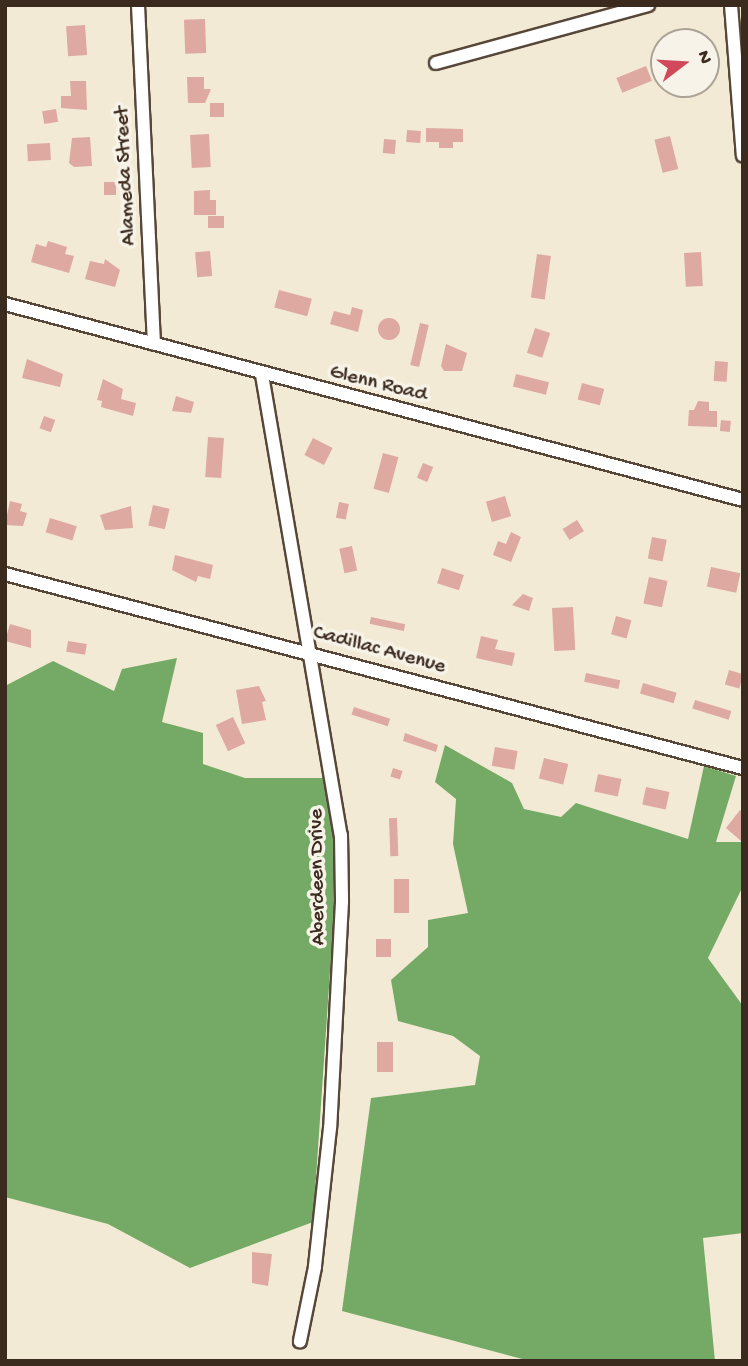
<!DOCTYPE html>
<html>
<head>
<meta charset="utf-8">
<style>
	body { margin:0 }
	#map { position:relative; width:748px; height:1366px; overflow:hidden; background:#f3ead5; font-family:"Gochi Hand",sans-serif }
	div>[style] { position:absolute }
	.forest>* { inset:0; background:#75aa66 }
	.building>* { inset:0; background:#dda9a1; transform-origin:0 0 }
	.round { border-radius:50% }
	.roads { filter:drop-shadow(2px 0 #574739) drop-shadow(-2px 0 #574739) drop-shadow(0 2px #574739) drop-shadow(0 -2px #574739) }
	.minor>* { height:12px; margin:-6px; padding:0 6px; transform-origin:6px; border-radius:6px; background:#fff }
	span { translate:-50% -50%; white-space:nowrap; text-align:center; line-height:1.15; -webkit-text-stroke:7px #f7f3e8; paint-order:stroke }
	.street-label { font-size:21px; color:#3b2a1e }
	.frame { position:absolute; inset:0; border:7px solid #3b2a1e; pointer-events:none }
	.north { position:absolute; left:650px; top:28px; width:70px; height:70px; box-sizing:border-box; background:#f7f3e8; border:2px solid #aca397; border-radius:50%; rotate:73deg; font-size:19px; font-weight:700; line-height:28px; text-align:center; color:#3b2a1e }
	.north::after { content:''; display:block; margin:auto; width:24px; height:32px; background:#d1495b; clip-path:polygon(50% 0,100% 100%,50% 72%,0 100%) }
</style>
</head>
<body>
<div id="map">
	<div class="forest">
		<div style="clip-path:polygon(177px 658px,162px 722px,203px 733px,203px 764px,245px 778px,327px 778px,337px 869px,313px 1222px,190px 1268px,108px 1224px,5px 1197px,5px 686px,53px 661px,114px 691px,122px 669px)"></div>
		<div style="clip-path:polygon(445px 745px,512px 783px,524px 809px,561px 817px,576px 803px,688px 839px,704px 766px,736px 776px,716px 842px,743px 842px,743px 886px,708px 958px,743px 1006px,743px 1233px,703px 1238px,715px 1361px,530px 1361px,342px 1311px,371px 1098px,475px 1085px,480px 1056px,453px 1036px,398px 1021px,391px 980px,428px 947px,428px 920px,468px 913px,453px 844px,456px 799px,435px 782px)"></div>
	</div>
	<div class="building">
		<div style="left:205px;top:19px;width:34px;height:21px;rotate:88deg"></div>
		<div style="left:85px;top:25px;width:30px;height:19px;rotate:86deg"></div>
		<div style="left:646px;top:66px;width:16px;height:32px;rotate:68deg"></div>
		<div style="clip-path:polygon(187px 77px,204px 77px,204px 89px,211px 89px,205px 103px,188px 103px)"></div>
		<div style="clip-path:polygon(70px 81px,86px 81px,87px 110px,61px 108px,61px 96px,71px 96px)"></div>
		<div style="left:210px;top:103px;width:14px;height:14px"></div>
		<div style="left:56px;top:109px;width:13px;height:14px;rotate:81deg"></div>
		<div style="clip-path:polygon(426px 128px,463px 129px,463px 142px,453px 142px,453px 148px,439px 148px,439px 142px,426px 142px)"></div>
		<div style="left:407px;top:130px;width:14px;height:12px;rotate:4deg"></div>
		<div style="left:209px;top:134px;width:33px;height:19px;rotate:87deg"></div>
		<div style="left:670px;top:136px;width:34px;height:16px;rotate:76deg"></div>
		<div style="clip-path:polygon(90px 137px,92px 166px,74px 167px,69px 163px,72px 138px)"></div>
		<div style="left:384px;top:139px;width:12px;height:14px;rotate:5deg"></div>
		<div style="left:50px;top:143px;width:17px;height:23px;rotate:87deg"></div>
		<div style="left:104px;top:182px;width:12px;height:13px"></div>
		<div style="clip-path:polygon(210px 190px,210px 200px,216px 200px,216px 215px,194px 215px,194px 191px)"></div>
		<div style="left:208px;top:216px;width:16px;height:12px"></div>
		<div style="clip-path:polygon(48px 241px,67px 247px,65px 254px,74px 256px,69px 273px,31px 262px,36px 244px,46px 247px)"></div>
		<div style="left:210px;top:251px;width:25px;height:15px;rotate:85deg"></div>
		<div style="left:701px;top:252px;width:34px;height:17px;rotate:87deg"></div>
		<div style="left:537px;top:254px;width:14px;height:44px;rotate:8deg"></div>
		<div style="clip-path:polygon(105px 259px,120px 270px,115px 287px,85px 279px,90px 261px,104px 264px)"></div>
		<div style="left:279px;top:290px;width:34px;height:18px;rotate:15deg"></div>
		<div style="clip-path:polygon(352px 307px,363px 310px,358px 332px,330px 324px,334px 311px,350px 315px)"></div>
		<div class="round" style="left:378px;top:318px;width:22px;height:22px"></div>
		<div style="left:420px;top:323px;width:9px;height:43px;rotate:13deg"></div>
		<div style="left:535px;top:328px;width:16px;height:26px;rotate:18deg"></div>
		<div style="clip-path:polygon(446px 344px,467px 353px,462px 371px,444px 371px,441px 366px)"></div>
		<div style="clip-path:polygon(27px 359px,63px 374px,60px 387px,22px 378px)"></div>
		<div style="left:715px;top:361px;width:13px;height:20px;rotate:4deg"></div>
		<div style="left:516px;top:374px;width:34px;height:13px;rotate:14deg"></div>
		<div style="clip-path:polygon(103px 379px,123px 389px,121px 399px,136px 403px,133px 416px,101px 407px,102px 401px,97px 400px)"></div>
		<div style="left:582px;top:383px;width:23px;height:17px;rotate:15deg"></div>
		<div style="clip-path:polygon(176px 396px,194px 402px,191px 413px,172px 411px)"></div>
		<div style="clip-path:polygon(698px 401px,709px 402px,709px 411px,717px 411px,717px 427px,688px 426px,689px 410px,694px 410px)"></div>
		<div style="left:44px;top:416px;width:12px;height:13px;rotate:20deg"></div>
		<div style="left:721px;top:420px;width:10px;height:11px;rotate:6deg"></div>
		<div style="left:208px;top:437px;width:16px;height:40px;rotate:4deg"></div>
		<div style="left:313px;top:438px;width:22px;height:19px;rotate:27deg"></div>
		<div style="left:383px;top:453px;width:16px;height:37px;rotate:15deg"></div>
		<div style="left:423px;top:463px;width:11px;height:16px;rotate:22deg"></div>
		<div style="left:505px;top:496px;width:21px;height:20px;rotate:73deg"></div>
		<div style="clip-path:polygon(10px 501px,22px 504px,20px 511px,27px 513px,23px 526px,5px 525px)"></div>
		<div style="left:339px;top:502px;width:10px;height:16px;rotate:11deg"></div>
		<div style="left:153px;top:505px;width:17px;height:21px;rotate:13deg"></div>
		<div style="clip-path:polygon(131px 506px,133px 528px,105px 530px,100px 515px)"></div>
		<div style="left:50px;top:518px;width:28px;height:15px;rotate:17deg"></div>
		<div style="left:577px;top:520px;width:13px;height:17px;rotate:58deg"></div>
		<div style="clip-path:polygon(511px 532px,521px 537px,511px 562px,493px 555px,498px 541px,506px 544px)"></div>
		<div style="left:652px;top:537px;width:15px;height:22px;rotate:11deg"></div>
		<div style="left:352px;top:546px;width:25px;height:13px;rotate:78deg"></div>
		<div style="clip-path:polygon(175px 555px,213px 565px,210px 579px,198px 576px,196px 582px,172px 570px)"></div>
		<div style="left:711px;top:567px;width:30px;height:20px;rotate:12deg"></div>
		<div style="left:442px;top:568px;width:23px;height:16px;rotate:18deg"></div>
		<div style="left:649px;top:577px;width:19px;height:27px;rotate:12deg"></div>
		<div style="clip-path:polygon(523px 594px,533px 598px,529px 611px,512px 605px)"></div>
		<div style="left:573px;top:607px;width:43px;height:21px;rotate:87deg"></div>
		<div style="left:616px;top:616px;width:16px;height:19px;rotate:15deg"></div>
		<div style="left:371px;top:617px;width:35px;height:7px;rotate:12deg"></div>
		<div style="clip-path:polygon(10px 624px,31px 630px,31px 648px,5px 641px)"></div>
		<div style="clip-path:polygon(481px 636px,498px 640px,495px 649px,515px 653px,512px 666px,476px 658px)"></div>
		<div style="left:68px;top:641px;width:19px;height:11px;rotate:9deg"></div>
		<div style="left:729px;top:670px;width:15px;height:15px;rotate:16deg"></div>
		<div style="left:586px;top:673px;width:35px;height:9px;rotate:12deg"></div>
		<div style="left:643px;top:683px;width:35px;height:11px;rotate:16deg"></div>
		<div style="clip-path:polygon(259px 686px,266px 701px,262px 702px,266px 720px,242px 724px,236px 690px)"></div>
		<div style="left:695px;top:700px;width:38px;height:9px;rotate:17deg"></div>
		<div style="left:354px;top:707px;width:38px;height:8px;rotate:18deg"></div>
		<div style="left:233px;top:717px;width:29px;height:19px;rotate:65deg"></div>
		<div style="clip-path:polygon(405px 733px,438px 745px,436px 752px,403px 741px)"></div>
		<div style="left:495px;top:747px;width:23px;height:19px;rotate:10deg"></div>
		<div style="left:544px;top:758px;width:25px;height:21px;rotate:14deg"></div>
		<div style="left:393px;top:768px;width:10px;height:9px;rotate:17deg"></div>
		<div style="left:598px;top:774px;width:24px;height:18px;rotate:12deg"></div>
		<div style="left:646px;top:787px;width:24px;height:18px;rotate:12deg"></div>
		<div style="clip-path:polygon(740px 810px,743px 812px,741px 841px,726px 828px)"></div>
		<div style="left:397px;top:818px;width:38px;height:8px;rotate:88deg"></div>
		<div style="left:394px;top:879px;width:15px;height:34px"></div>
		<div style="left:376px;top:939px;width:15px;height:18px"></div>
		<div style="left:377px;top:1042px;width:16px;height:30px"></div>
		<div style="clip-path:polygon(252px 1252px,272px 1254px,268px 1286px,252px 1283px)"></div>
	</div>
	<div class="roads">
		<div class="minor">
			<div style="left:138px;top:5px;width:339px;rotate:87.3deg"></div>
			<div style="left:731px;top:5px;width:151px;rotate:85.5deg"></div>
			<div style="left:436px;top:63px;width:220px;rotate:-15.3deg"></div>
			<div style="left:5px;top:304px;width:764px;rotate:14.87deg"></div>
			<div style="left:262px;top:375px;width:467px;rotate:80.3deg"></div>
			<div style="left:341px;top:835px;width:67px;rotate:89.1deg"></div>
			<div style="left:342px;top:902px;width:226px;rotate:93deg"></div>
			<div style="left:330px;top:1128px;width:140px;rotate:96.2deg"></div>
			<div style="left:315px;top:1267px;width:76px;rotate:101.5deg"></div>
			<div style="left:5px;top:574px;width:763px;rotate:14.73deg"></div>
		</div>
	</div>
	<div class="street-label">
		<span style="left:127px;top:176px;rotate:-93deg">Alameda Street</span>
		<span style="left:378px;top:385px;rotate:14deg">Glenn Road</span>
		<span style="left:379px;top:651px;rotate:15deg">Cadillac Avenue</span>
		<span style="left:319px;top:877px;rotate:-91deg">Aberdeen Drive</span>
	</div>
	<div class="frame"></div>
	<div class="north">N</div>
</div>
</body>
</html>
